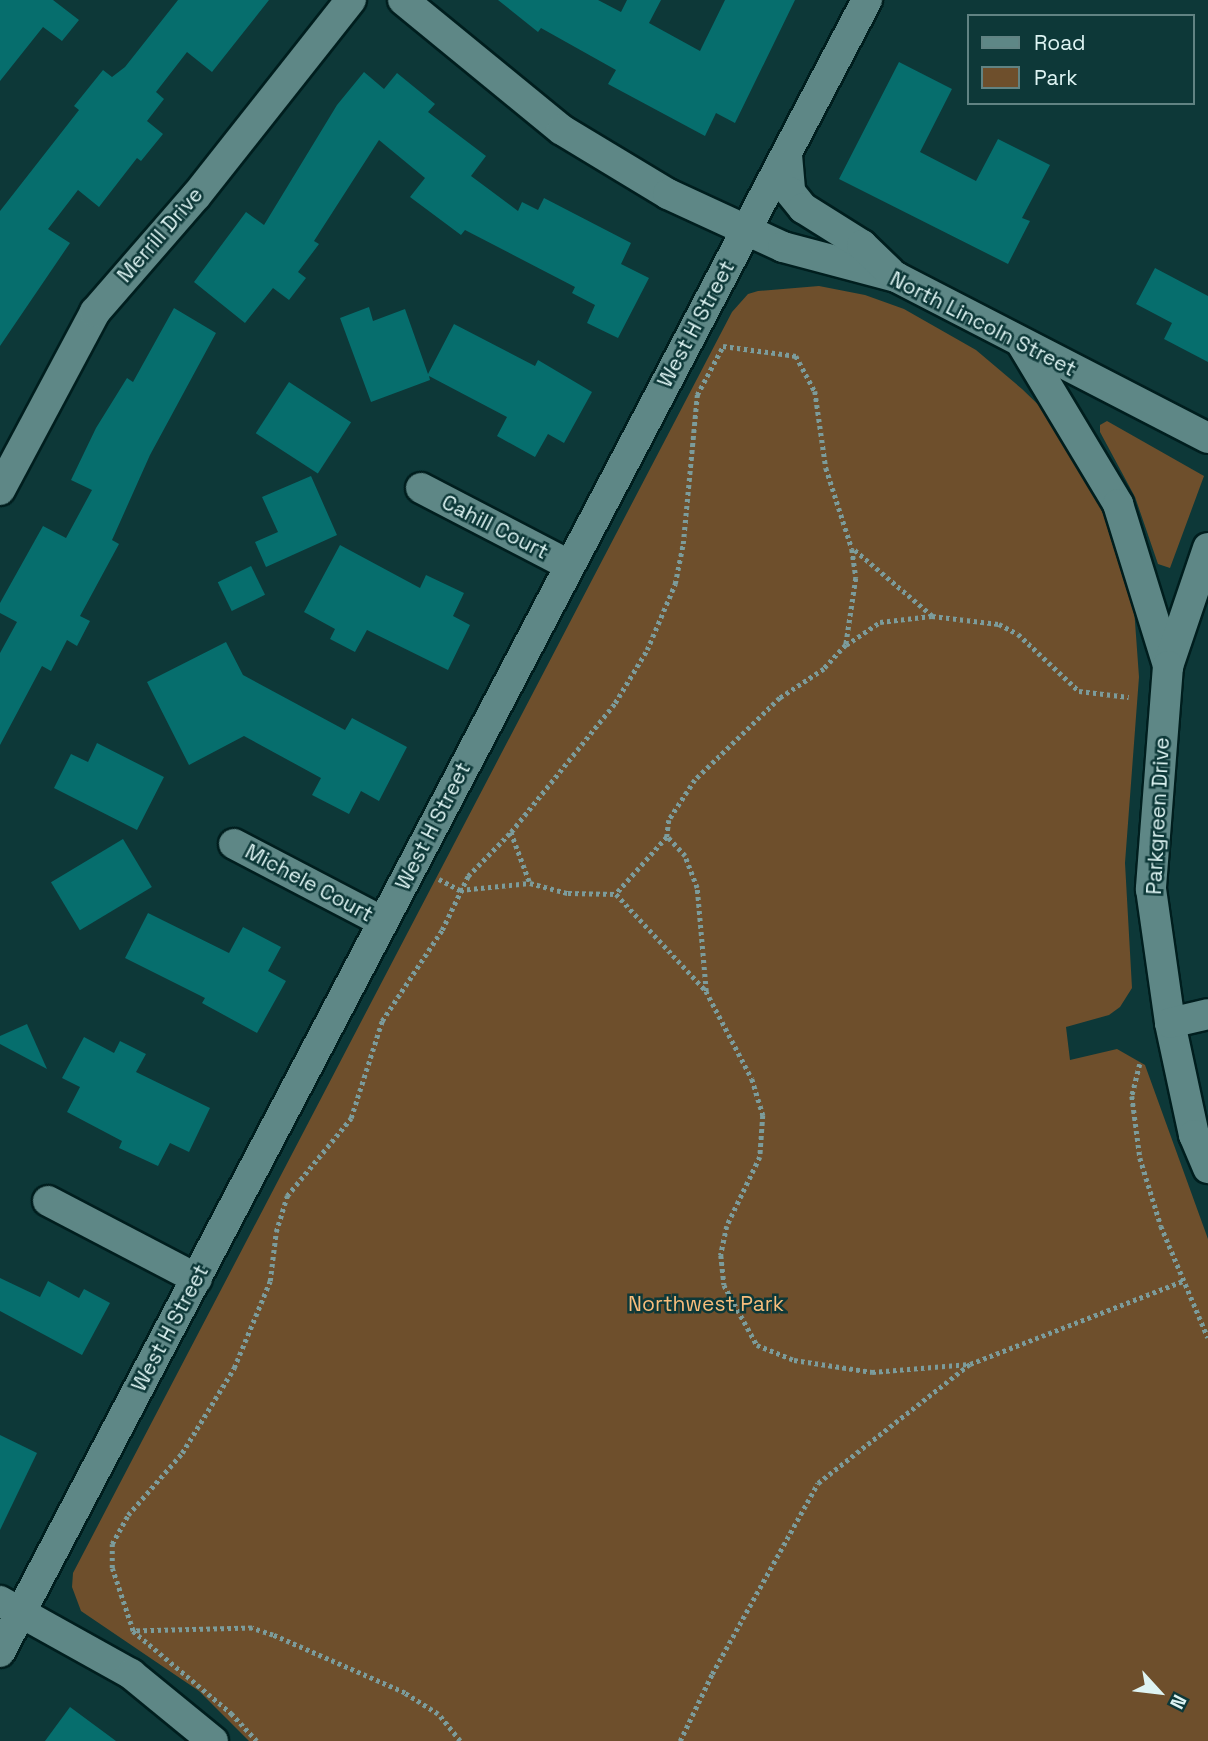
<!DOCTYPE html>
<html>
<head>
<meta charset="utf-8">
<style>
	body { margin:0 }
	#map { position:relative; width:1208px; height:1741px; overflow:hidden; background:#0d3838; font-family:"Space Grotesk",sans-serif }
	div>[style] { position:absolute }
	.green>* { inset:0; background:#6e4f2c }
	.building>* { inset:0; background:#066e6d; transform-origin:0 0 }
	.path>* { height:4.5px; margin-top:-2.25px; transform-origin:0; background:repeating-linear-gradient(90deg,#7c9c9b 0 3.5px,transparent 0 7px) }
	.roads { filter:drop-shadow(2px 0 #001e1e) drop-shadow(-2px 0 #001e1e) drop-shadow(0 2px #001e1e) drop-shadow(0 -2px #001e1e) }
	.minor>* { height:30px; margin:-15px; padding:0 15px; transform-origin:15px; border-radius:15px; background:#5e8786 }
	span { translate:-50% -50%; white-space:nowrap; text-align:center; line-height:1.15; -webkit-text-stroke:5px #0d3838; paint-order:stroke }
	.street-label { font-size:21px; color:#def4f3 }
	.park-label { font-size:21px; color:#f7bd7c }
	.legend { position:absolute; left:967px; top:14px; width:228px; height:91px; box-sizing:border-box; background:#0d3838; border:2px solid #618383; margin:0; padding:9px 12px; list-style:none; font-size:21px; color:#def4f3 }
	.legend li { display:flex; align-items:center; gap:14px; height:35px }
	.legend b { width:35px; border:2px solid #618383 }
	.north { position:absolute; left:1124px; top:1657px; width:70px; height:70px; -webkit-text-stroke:5px #0d3838; paint-order:stroke; rotate:117deg; font-size:19px; font-weight:700; line-height:28px; text-align:center; color:#def4f3 }
	.north::after { content:''; display:block; margin:auto; width:24px; height:32px; background:#def4f3; clip-path:polygon(50% 0,100% 100%,50% 72%,0 100%) }
</style>
</head>
<body>
<div id="map">
	<div class="green">
		<div style="clip-path:polygon(819px 286px,865px 295px,904px 309px,976px 350px,1022px 389px,1050px 416px,1097px 486px,1133px 594px,1139px 677px,1125px 863px,1132px 988px,1120px 1007px,1109px 1015px,1066px 1027px,1070px 1060px,1117px 1049px,1145px 1065px,1208px 1239px,1208px 1741px,249px 1741px,199px 1691px,81px 1611px,72px 1587px,73px 1573px,732px 312px,748px 294px,758px 291px)"></div>
		<div style="clip-path:polygon(1107px 421px,1204px 476px,1170px 568px,1158px 564px,1135px 497px,1100px 432px,1100px 425px)"></div>
	</div>
	<div class="building">
		<div style="clip-path:polygon(0 0,53px 0,79px 20px,62px 41px,43px 27px,0 81px)"></div>
		<div style="clip-path:polygon(178px 0,269px 0,212px 72px,187px 52px,156px 92px,164px 99px,147px 121px,163px 134px,141px 161px,137px 158px,99px 207px,78px 190px,48px 229px,70px 243px,0 346px,0 211px,79px 110px,74px 106px,103px 70px,112px 77px,125px 67px)"></div>
		<div style="clip-path:polygon(498px 0,598px 0,621px 12px,627px 0,661px 0,649px 23px,700px 51px,725px 0,795px 0,735px 123px,716px 113px,705px 136px,608px 84px,616px 70px,541px 28px,538px 32px)"></div>
		<div style="clip-path:polygon(899px 62px,952px 89px,920px 152px,976px 181px,998px 139px,1050px 165px,1022px 218px,1030px 221px,1008px 264px,839px 179px)"></div>
		<div style="clip-path:polygon(364px 72px,384px 89px,397px 73px,435px 104px,428px 112px,486px 156px,471px 176px,518px 211px,522px 202px,538px 210px,544px 198px,631px 243px,621px 264px,649px 278px,618px 338px,587px 323px,595px 305px,572px 293px,575px 287px,465px 230px,461px 235px,410px 197px,425px 178px,379px 140px,314px 241px,319px 244px,298px 272px,306px 278px,289px 300px,273px 288px,245px 323px,194px 282px,246px 212px,264px 225px,337px 105px)"></div>
		<div style="clip-path:polygon(1155px 268px,1208px 296px,1208px 362px,1164px 339px,1172px 323px,1136px 304px)"></div>
		<div style="clip-path:polygon(369px 307px,373px 321px,405px 309px,428px 374px,454px 324px,535px 366px,538px 360px,592px 392px,564px 443px,548px 434px,535px 457px,497px 436px,507px 417px,429px 376px,430px 380px,371px 402px,340px 318px)"></div>
		<div style="clip-path:polygon(174px 308px,216px 333px,150px 455px,112px 540px,119px 544px,80px 616px,90px 621px,77px 646px,67px 640px,51px 671px,42px 666px,0 745px,0 653px,17px 622px,0 613px,0 603px,43px 526px,66px 538px,92px 490px,71px 480px,96px 428px,127px 378px,133px 382px)"></div>
		<div style="left:289px;top:382px;width:74px;height:61px;rotate:33deg"></div>
		<div style="clip-path:polygon(311px 476px,337px 535px,266px 567px,255px 542px,278px 532px,262px 497px)"></div>
		<div style="clip-path:polygon(340px 545px,420px 588px,426px 575px,464px 593px,453px 616px,470px 625px,448px 670px,367px 630px,355px 652px,330px 639px,335px 629px,304px 612px)"></div>
		<div style="left:251px;top:566px;width:32px;height:37px;rotate:64deg"></div>
		<div style="clip-path:polygon(226px 642px,243px 675px,345px 730px,352px 718px,407px 747px,379px 801px,361px 791px,349px 814px,312px 795px,321px 778px,244px 736px,189px 765px,147px 682px)"></div>
		<div style="clip-path:polygon(97px 743px,164px 777px,137px 830px,54px 788px,71px 754px,88px 762px)"></div>
		<div style="left:123px;top:839px;width:56px;height:84px;rotate:59deg"></div>
		<div style="clip-path:polygon(148px 913px,229px 953px,243px 927px,281px 947px,268px 971px,286px 981px,257px 1033px,202px 1003px,205px 998px,125px 958px)"></div>
		<div style="clip-path:polygon(27px 1024px,47px 1069px,0 1044px,0 1036px)"></div>
		<div style="clip-path:polygon(84px 1037px,114px 1053px,120px 1041px,146px 1054px,136px 1072px,210px 1108px,189px 1152px,170px 1143px,158px 1166px,119px 1148px,122px 1141px,67px 1112px,80px 1087px,62px 1078px)"></div>
		<div style="clip-path:polygon(0 1278px,40px 1297px,48px 1281px,79px 1298px,84px 1289px,110px 1303px,82px 1355px,0 1311px)"></div>
		<div style="clip-path:polygon(0 1435px,37px 1453px,0 1530px)"></div>
		<div style="clip-path:polygon(70px 1707px,116px 1741px,45px 1741px)"></div>
	</div>
	<div class="path">
		<div style="left:932px;top:616px;width:67px;rotate:6.8deg"></div>
		<div style="left:999px;top:624px;width:21px;rotate:28deg"></div>
		<div style="left:1018px;top:634px;width:83px;rotate:43.1deg"></div>
		<div style="left:1079px;top:691px;width:50px;rotate:6.8deg"></div>
		<div style="left:846px;top:645px;width:41px;rotate:-34.1deg"></div>
		<div style="left:880px;top:622px;width:52px;rotate:-6.6deg"></div>
		<div style="left:932px;top:616px;width:104px;rotate:-139.7deg"></div>
		<div style="left:511px;top:832px;width:166px;rotate:-51.1deg"></div>
		<div style="left:615px;top:703px;width:62px;rotate:-58.9deg"></div>
		<div style="left:647px;top:650px;width:72px;rotate:-67deg"></div>
		<div style="left:675px;top:584px;width:41px;rotate:-78.7deg"></div>
		<div style="left:683px;top:544px;width:150px;rotate:-84.6deg"></div>
		<div style="left:697px;top:395px;width:55px;rotate:-62deg"></div>
		<div style="left:723px;top:346px;width:74px;rotate:7.8deg"></div>
		<div style="left:796px;top:356px;width:40px;rotate:62deg"></div>
		<div style="left:815px;top:391px;width:78px;rotate:81.9deg"></div>
		<div style="left:826px;top:468px;width:85px;rotate:72.2deg"></div>
		<div style="left:852px;top:549px;width:29px;rotate:82deg"></div>
		<div style="left:856px;top:578px;width:68px;rotate:98.5deg"></div>
		<div style="left:846px;top:645px;width:33px;rotate:133deg"></div>
		<div style="left:824px;top:669px;width:53px;rotate:146.6deg"></div>
		<div style="left:780px;top:698px;width:118px;rotate:136deg"></div>
		<div style="left:695px;top:780px;width:48px;rotate:123deg"></div>
		<div style="left:669px;top:820px;width:17px;rotate:97deg"></div>
		<div style="left:439px;top:879px;width:24px;rotate:28deg"></div>
		<div style="left:460px;top:890px;width:70px;rotate:-5.7deg"></div>
		<div style="left:706px;top:991px;width:103px;rotate:-95deg"></div>
		<div style="left:697px;top:888px;width:34px;rotate:-111deg"></div>
		<div style="left:685px;top:856px;width:26px;rotate:-133deg"></div>
		<div style="left:667px;top:837px;width:76px;rotate:131.8deg"></div>
		<div style="left:616px;top:894px;width:132px;rotate:47.1deg"></div>
		<div style="left:706px;top:991px;width:99px;rotate:62.4deg"></div>
		<div style="left:752px;top:1079px;width:38px;rotate:73deg"></div>
		<div style="left:763px;top:1115px;width:42px;rotate:94.1deg"></div>
		<div style="left:760px;top:1157px;width:76px;rotate:115.6deg"></div>
		<div style="left:727px;top:1226px;width:30px;rotate:102deg"></div>
		<div style="left:721px;top:1255px;width:30px;rotate:84deg"></div>
		<div style="left:724px;top:1285px;width:68px;rotate:61.2deg"></div>
		<div style="left:757px;top:1345px;width:40px;rotate:22deg"></div>
		<div style="left:794px;top:1360px;width:79px;rotate:8.7deg"></div>
		<div style="left:872px;top:1372px;width:98px;rotate:-4.7deg"></div>
		<div style="left:1140px;top:1064px;width:33px;rotate:104deg"></div>
		<div style="left:1132px;top:1096px;width:63px;rotate:82.6deg"></div>
		<div style="left:1140px;top:1158px;width:71px;rotate:72.8deg"></div>
		<div style="left:1161px;top:1226px;width:121px;rotate:67.2deg"></div>
		<div style="left:133px;top:1631px;width:128px;rotate:39.9deg"></div>
		<div style="left:231px;top:1713px;width:38px;rotate:47deg"></div>
		<div style="left:460px;top:1741px;width:35px;rotate:-129deg"></div>
		<div style="left:438px;top:1714px;width:39px;rotate:-148deg"></div>
		<div style="left:405px;top:1693px;width:144px;rotate:-156.3deg"></div>
		<div style="left:273px;top:1635px;width:22px;rotate:-162deg"></div>
		<div style="left:252px;top:1628px;width:119px;rotate:178.6deg"></div>
		<div style="left:133px;top:1631px;width:66px;rotate:-108.4deg"></div>
		<div style="left:112px;top:1568px;width:24px;rotate:-90deg"></div>
		<div style="left:112px;top:1544px;width:33px;rotate:-61deg"></div>
		<div style="left:128px;top:1515px;width:82px;rotate:-48.9deg"></div>
		<div style="left:182px;top:1453px;width:100px;rotate:-58.5deg"></div>
		<div style="left:234px;top:1368px;width:94px;rotate:-67.5deg"></div>
		<div style="left:270px;top:1281px;width:49px;rotate:-83deg"></div>
		<div style="left:276px;top:1232px;width:38px;rotate:-73deg"></div>
		<div style="left:287px;top:1196px;width:101px;rotate:-50.6deg"></div>
		<div style="left:351px;top:1118px;width:102px;rotate:-72.3deg"></div>
		<div style="left:382px;top:1021px;width:109px;rotate:-56.6deg"></div>
		<div style="left:442px;top:930px;width:60px;rotate:-64.3deg"></div>
		<div style="left:468px;top:876px;width:62px;rotate:-45.7deg"></div>
		<div style="left:511px;top:832px;width:54px;rotate:69.6deg"></div>
		<div style="left:530px;top:883px;width:39px;rotate:15deg"></div>
		<div style="left:568px;top:893px;width:48px;rotate:1.2deg"></div>
		<div style="left:680px;top:1741px;width:74px;rotate:-64.5deg"></div>
		<div style="left:712px;top:1674px;width:218px;rotate:-61deg"></div>
		<div style="left:818px;top:1483px;width:193px;rotate:-38.1deg"></div>
		<div style="left:970px;top:1364px;width:231px;rotate:-21.3deg"></div>
	</div>
	<div class="roads">
		<div class="minor">
			<div style="left:403px;top:0;width:205px;rotate:39.3deg"></div>
			<div style="left:562px;top:130px;width:124px;rotate:31.1deg"></div>
			<div style="left:668px;top:194px;width:127px;rotate:24.7deg"></div>
			<div style="left:783px;top:247px;width:117px;rotate:14.9deg"></div>
			<div style="left:896px;top:277px;width:351px;rotate:27.3deg"></div>
			<div style="left:787px;top:155px;width:37px;rotate:85deg"></div>
			<div style="left:790px;top:192px;width:21px;rotate:51deg"></div>
			<div style="left:803px;top:208px;width:70px;rotate:32.1deg"></div>
			<div style="left:862px;top:245px;width:39px;rotate:44deg"></div>
			<div style="left:1022px;top:344px;width:187px;rotate:59deg"></div>
			<div style="left:1118px;top:504px;width:170px;rotate:72.8deg"></div>
			<div style="left:421px;top:488px;width:167px;rotate:27.5deg"></div>
			<div style="left:0;top:490px;width:202px;rotate:-61.9deg"></div>
			<div style="left:95px;top:312px;width:154px;rotate:-49deg"></div>
			<div style="left:196px;top:196px;width:250px;rotate:-51.7deg"></div>
			<div style="left:1208px;top:548px;width:125px;rotate:108.7deg"></div>
			<div style="left:1168px;top:666px;width:224px;rotate:94.4deg"></div>
			<div style="left:1151px;top:889px;width:135px;rotate:81.9deg"></div>
			<div style="left:1170px;top:1023px;width:115px;rotate:77.9deg"></div>
			<div style="left:1194px;top:1135px;width:36px;rotate:67deg"></div>
			<div style="left:234px;top:844px;width:168px;rotate:27.6deg"></div>
			<div style="left:1170px;top:1023px;width:39px;rotate:-13deg"></div>
			<div style="left:48px;top:1201px;width:168px;rotate:27.6deg"></div>
			<div style="left:0;top:1601px;width:150px;rotate:29.1deg"></div>
			<div style="left:131px;top:1674px;width:106px;rotate:39.3deg"></div>
			<div style="left:0;top:1652px;width:1866px;rotate:-62.31deg"></div>
		</div>
	</div>
	<div class="street-label">
		<span style="left:160px;top:235px;rotate:-49deg">Merrill Drive</span>
		<span style="left:696px;top:324px;rotate:-62deg">West H Street</span>
		<span style="left:983px;top:324px;rotate:27deg">North Lincoln Street</span>
		<span style="left:495px;top:527px;rotate:27deg">Cahill Court</span>
		<span style="left:1158px;top:816px;rotate:-87deg">Parkgreen Drive</span>
		<span style="left:433px;top:826px;rotate:-63deg">West H Street</span>
		<span style="left:309px;top:883px;rotate:28deg">Michele Court</span>
		<span style="left:170px;top:1328px;rotate:-62deg">West H Street</span>
	</div>
	<div class="park-label">
		<span style="left:706px;top:1304px">Northwest Park</span>
	</div>
	<ul class="legend">
	<li><b style="height:9px;background:#5e8786"></b>Road</li>
	<li><b style="height:19px;background:#6e4f2c"></b>Park</li>
	</ul>
	<div class="north">N</div>
</div>
</body>
</html>
